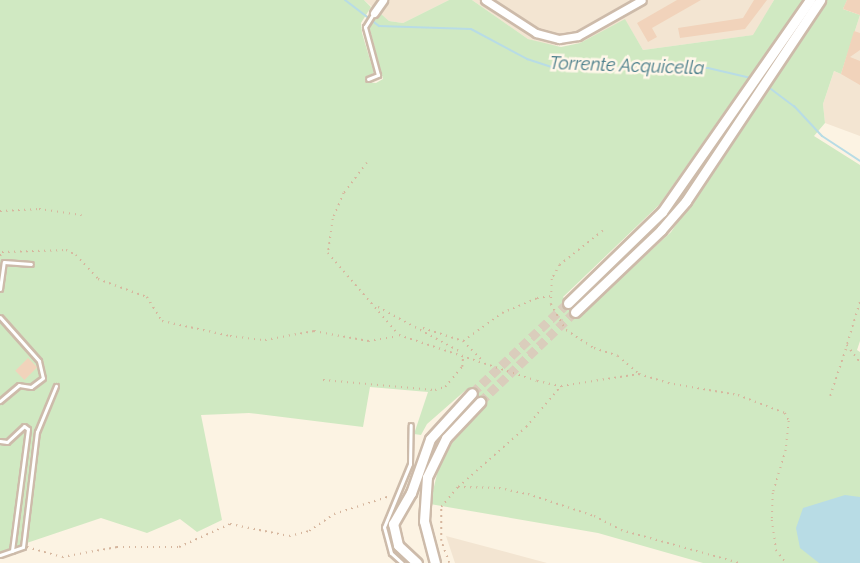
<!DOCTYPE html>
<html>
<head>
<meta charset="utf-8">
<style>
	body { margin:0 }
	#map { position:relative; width:860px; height:563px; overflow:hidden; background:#fcf3e3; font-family:Raleway,sans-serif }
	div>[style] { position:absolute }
	.residential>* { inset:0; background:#f3e5d2 }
	.green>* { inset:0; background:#d0e9c2 }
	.water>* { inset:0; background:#b8dce5 }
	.stream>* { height:2px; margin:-1px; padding:0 1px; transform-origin:1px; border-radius:1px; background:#b8dce5 }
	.building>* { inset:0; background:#f1d3bb; transform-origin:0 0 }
	.secondary-tunnel>* { height:9px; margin-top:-4.5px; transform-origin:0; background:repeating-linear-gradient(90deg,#dacdbc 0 9px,transparent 0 13.5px) }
	.path>* { height:1.5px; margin-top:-0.75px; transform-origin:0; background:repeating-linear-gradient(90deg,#d6b69e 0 1.5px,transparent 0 6px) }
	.roads { filter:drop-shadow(2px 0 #cdbbaa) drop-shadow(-2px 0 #cdbbaa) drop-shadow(0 2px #cdbbaa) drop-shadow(0 -2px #cdbbaa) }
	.lane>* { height:3px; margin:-1.5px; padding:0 1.5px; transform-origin:1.5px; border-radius:1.5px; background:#fff }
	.street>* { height:7px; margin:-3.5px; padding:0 3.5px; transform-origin:3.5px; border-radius:3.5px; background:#fff }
	.secondary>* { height:9px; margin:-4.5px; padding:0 4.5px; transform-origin:4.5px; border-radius:4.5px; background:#fff }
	span { translate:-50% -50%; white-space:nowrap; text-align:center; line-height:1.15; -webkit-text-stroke:5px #fff7e9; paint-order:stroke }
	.water-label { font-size:18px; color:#437987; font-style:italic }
</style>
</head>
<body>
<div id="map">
	<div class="residential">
		<div style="clip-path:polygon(364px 0,449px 0,403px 23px,389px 21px)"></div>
		<div style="clip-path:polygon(472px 0,774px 0,754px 35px,643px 50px,625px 20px,580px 43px,552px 46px,528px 39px)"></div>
		<div style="clip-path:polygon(828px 0,860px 0,860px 136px,825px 123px,823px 104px,834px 71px,841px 74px,860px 15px)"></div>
		<div style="clip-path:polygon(446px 536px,547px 563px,455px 563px)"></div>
	</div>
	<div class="green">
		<div style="clip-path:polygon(0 0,364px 0,371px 7px,361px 23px,362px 33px,374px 73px,365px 77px,365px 82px,376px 83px,383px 79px,369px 26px,380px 13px,389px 21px,403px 23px,449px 0,472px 0,528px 39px,561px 47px,580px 43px,625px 19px,643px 50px,753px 35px,774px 0,803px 0,659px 205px,563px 297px,580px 316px,671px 232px,827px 0,847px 0,843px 9px,860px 15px,841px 74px,834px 71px,823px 104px,825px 123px,814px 136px,860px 165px,860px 341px,857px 350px,860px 352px,860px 563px,703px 563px,598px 533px,430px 504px,440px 461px,463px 427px,484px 407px,467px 389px,427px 424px,421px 435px,414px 434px,428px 392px,370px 387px,363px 427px,249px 413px,201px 415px,222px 520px,197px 532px,180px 519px,147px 533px,101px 518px,0 552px)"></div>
	</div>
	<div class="water">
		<div style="clip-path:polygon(845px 495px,860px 497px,860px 563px,819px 563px,800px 548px,796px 528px,803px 508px)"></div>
	</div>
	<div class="stream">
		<div style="left:345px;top:0;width:43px;rotate:37.4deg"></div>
		<div style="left:379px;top:26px;width:92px;rotate:1.9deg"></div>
		<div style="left:471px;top:29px;width:64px;rotate:28.2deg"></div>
		<div style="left:527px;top:59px;width:29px;rotate:18deg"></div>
		<div style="left:555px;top:68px;width:153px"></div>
		<div style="left:708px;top:68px;width:44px;rotate:13.1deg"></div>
		<div style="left:767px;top:86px;width:34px;rotate:37deg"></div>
		<div style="left:794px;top:106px;width:41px;rotate:47deg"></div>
		<div style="left:822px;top:136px;width:45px;rotate:33.3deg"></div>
	</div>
	<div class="building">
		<div style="clip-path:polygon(677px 0,701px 0,652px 28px,657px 37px,648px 42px,637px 23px)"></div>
		<div style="clip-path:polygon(754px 0,767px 0,745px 29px,680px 38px,678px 28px,743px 18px)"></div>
		<div style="clip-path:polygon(847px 0,860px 0,860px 15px,843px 9px)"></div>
		<div style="clip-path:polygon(854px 31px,860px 33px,860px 50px,850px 57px,860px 61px,860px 85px,841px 74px)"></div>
		<div style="left:28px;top:358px;width:13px;height:18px;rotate:45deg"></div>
	</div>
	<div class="secondary-tunnel">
		<div style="left:472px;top:393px;width:132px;rotate:-43.2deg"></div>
		<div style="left:480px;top:402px;width:131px;rotate:-43.5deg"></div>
	</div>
	<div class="path">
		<div style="left:367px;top:163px;width:38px;rotate:127deg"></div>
		<div style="left:344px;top:193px;width:28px;rotate:113deg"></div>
		<div style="left:333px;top:219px;width:34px;rotate:98deg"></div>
		<div style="left:328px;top:253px;width:108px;rotate:49.1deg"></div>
		<div style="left:399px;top:335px;width:145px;rotate:18.4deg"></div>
		<div style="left:537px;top:381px;width:25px;rotate:12deg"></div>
		<div style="left:561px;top:386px;width:79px;rotate:-8.7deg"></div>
		<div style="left:639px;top:374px;width:30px;rotate:17deg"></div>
		<div style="left:668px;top:383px;width:71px;rotate:9.7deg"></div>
		<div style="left:738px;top:395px;width:50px;rotate:21deg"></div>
		<div style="left:785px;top:413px;width:9px;rotate:63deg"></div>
		<div style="left:789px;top:421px;width:29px;rotate:96deg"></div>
		<div style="left:786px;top:450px;width:45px;rotate:106.8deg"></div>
		<div style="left:773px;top:493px;width:27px;rotate:92deg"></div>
		<div style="left:772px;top:520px;width:30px;rotate:82deg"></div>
		<div style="left:776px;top:550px;width:16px;rotate:52deg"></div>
		<div style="left:0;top:211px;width:39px;rotate:-3deg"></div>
		<div style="left:39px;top:209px;width:43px;rotate:7.9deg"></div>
		<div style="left:603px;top:231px;width:55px;rotate:141.7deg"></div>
		<div style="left:560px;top:265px;width:16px;rotate:120deg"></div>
		<div style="left:552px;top:279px;width:25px;rotate:92deg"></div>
		<div style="left:551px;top:304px;width:30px;rotate:60deg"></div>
		<div style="left:566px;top:330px;width:33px;rotate:33deg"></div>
		<div style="left:594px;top:348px;width:25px;rotate:18deg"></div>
		<div style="left:618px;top:356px;width:26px;rotate:40deg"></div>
		<div style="left:0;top:256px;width:4px;rotate:-63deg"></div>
		<div style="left:2px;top:252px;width:64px;rotate:-1.8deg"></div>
		<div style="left:66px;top:250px;width:11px;rotate:27deg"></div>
		<div style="left:76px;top:255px;width:33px;rotate:47deg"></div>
		<div style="left:98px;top:279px;width:52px;rotate:20.2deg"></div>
		<div style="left:147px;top:297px;width:28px;rotate:58deg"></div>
		<div style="left:162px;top:321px;width:70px;rotate:12.4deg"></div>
		<div style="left:230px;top:336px;width:35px;rotate:7deg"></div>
		<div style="left:265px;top:340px;width:50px;rotate:-10.4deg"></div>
		<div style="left:314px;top:331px;width:55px;rotate:10.5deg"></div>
		<div style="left:368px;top:341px;width:30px;rotate:-9deg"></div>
		<div style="left:378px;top:307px;width:94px;rotate:28.5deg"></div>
		<div style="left:423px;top:328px;width:42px;rotate:18deg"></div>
		<div style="left:463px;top:341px;width:27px;rotate:45deg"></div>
		<div style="left:463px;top:341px;width:48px;rotate:-35.7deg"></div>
		<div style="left:502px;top:313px;width:38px;rotate:-23deg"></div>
		<div style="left:537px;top:298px;width:14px;rotate:-8deg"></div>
		<div style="left:847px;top:344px;width:45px;rotate:-73.2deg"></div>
		<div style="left:323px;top:380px;width:112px;rotate:5.1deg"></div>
		<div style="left:435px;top:390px;width:10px;rotate:-17deg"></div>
		<div style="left:445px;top:387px;width:26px;rotate:-50deg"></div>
		<div style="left:462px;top:367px;width:12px;rotate:-85deg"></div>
		<div style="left:830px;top:396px;width:54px;rotate:-71.6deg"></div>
		<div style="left:847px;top:345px;width:21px;rotate:53deg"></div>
		<div style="left:458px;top:487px;width:41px;rotate:1.4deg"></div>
		<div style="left:499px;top:488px;width:30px;rotate:12deg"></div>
		<div style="left:528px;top:494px;width:70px;rotate:18.4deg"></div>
		<div style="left:594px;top:516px;width:30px;rotate:27deg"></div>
		<div style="left:621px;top:530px;width:123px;rotate:15.5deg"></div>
		<div style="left:27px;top:547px;width:36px;rotate:16deg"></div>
		<div style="left:62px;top:557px;width:56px;rotate:-10.3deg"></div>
		<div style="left:117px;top:547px;width:62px"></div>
		<div style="left:179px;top:547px;width:56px;rotate:-24.3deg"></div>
		<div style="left:230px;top:524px;width:60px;rotate:11.5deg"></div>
		<div style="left:289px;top:536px;width:21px;rotate:-14deg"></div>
		<div style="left:309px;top:531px;width:30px;rotate:-34deg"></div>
		<div style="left:334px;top:514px;width:59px;rotate:-17.8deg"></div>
		<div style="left:449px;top:563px;width:23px;rotate:-110deg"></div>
		<div style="left:441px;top:541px;width:34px;rotate:-90deg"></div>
		<div style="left:441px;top:507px;width:26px;rotate:-50deg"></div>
		<div style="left:458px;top:487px;width:91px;rotate:-41.4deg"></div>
		<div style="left:526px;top:427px;width:52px;rotate:-49.6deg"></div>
	</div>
	<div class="roads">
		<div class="lane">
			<div style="left:368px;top:79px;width:11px;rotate:-22deg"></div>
			<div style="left:378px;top:75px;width:50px;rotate:-105.2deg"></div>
			<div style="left:365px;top:27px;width:15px;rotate:-58deg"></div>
			<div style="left:0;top:289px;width:27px;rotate:-82deg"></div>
			<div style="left:4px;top:262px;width:27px;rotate:4deg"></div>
			<div style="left:0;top:317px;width:59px;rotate:48.4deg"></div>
			<div style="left:39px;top:361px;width:17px;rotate:77deg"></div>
			<div style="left:43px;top:378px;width:15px;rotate:143deg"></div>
			<div style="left:31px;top:387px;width:12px;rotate:-171deg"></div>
			<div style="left:19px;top:385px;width:25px;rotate:140deg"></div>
			<div style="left:0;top:441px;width:7px;rotate:8deg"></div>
			<div style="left:7px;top:442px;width:23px;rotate:-43deg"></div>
			<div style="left:24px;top:426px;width:5px;rotate:37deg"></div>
			<div style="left:28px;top:429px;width:123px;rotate:97.5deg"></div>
			<div style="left:0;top:555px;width:24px;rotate:-19deg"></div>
			<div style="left:23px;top:547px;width:116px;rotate:-83.1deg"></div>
			<div style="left:37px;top:432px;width:50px;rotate:-67.6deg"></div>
			<div style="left:402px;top:563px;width:15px;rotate:-138deg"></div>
			<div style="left:391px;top:553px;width:27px;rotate:-105deg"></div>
			<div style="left:384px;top:527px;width:68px;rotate:-67.6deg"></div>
			<div style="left:410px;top:464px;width:39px;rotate:-89deg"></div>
		</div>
		<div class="street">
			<div style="left:485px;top:0;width:61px;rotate:32.9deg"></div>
			<div style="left:536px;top:33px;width:24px;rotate:15deg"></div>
			<div style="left:559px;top:39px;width:19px;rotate:-9deg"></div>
			<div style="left:578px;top:36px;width:73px;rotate:-29.4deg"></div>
			<div style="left:374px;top:13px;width:16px;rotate:-55deg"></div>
		</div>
		<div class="secondary">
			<div style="left:568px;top:303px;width:131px;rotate:-44.1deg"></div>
			<div style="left:662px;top:212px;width:259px;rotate:-55.1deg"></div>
			<div style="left:575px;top:312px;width:119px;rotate:-43.6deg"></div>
			<div style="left:661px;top:230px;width:38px;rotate:-49deg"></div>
			<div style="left:686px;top:201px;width:242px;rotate:-56.3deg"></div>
			<div style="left:417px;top:563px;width:26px;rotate:-137deg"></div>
			<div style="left:398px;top:545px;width:22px;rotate:-103deg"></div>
			<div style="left:393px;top:524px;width:36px;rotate:-60deg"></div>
			<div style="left:411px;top:493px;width:57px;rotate:-70.6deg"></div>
			<div style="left:430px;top:439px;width:62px;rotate:-47.6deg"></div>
			<div style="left:435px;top:563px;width:43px;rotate:-104.7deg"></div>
			<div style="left:424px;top:521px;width:44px;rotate:-86.1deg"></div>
			<div style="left:427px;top:477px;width:43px;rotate:-64deg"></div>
			<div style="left:446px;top:438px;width:50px;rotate:-46.6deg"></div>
		</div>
	</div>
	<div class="water-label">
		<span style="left:627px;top:66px;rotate:2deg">Torrente Acquicella</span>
	</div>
</div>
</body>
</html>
